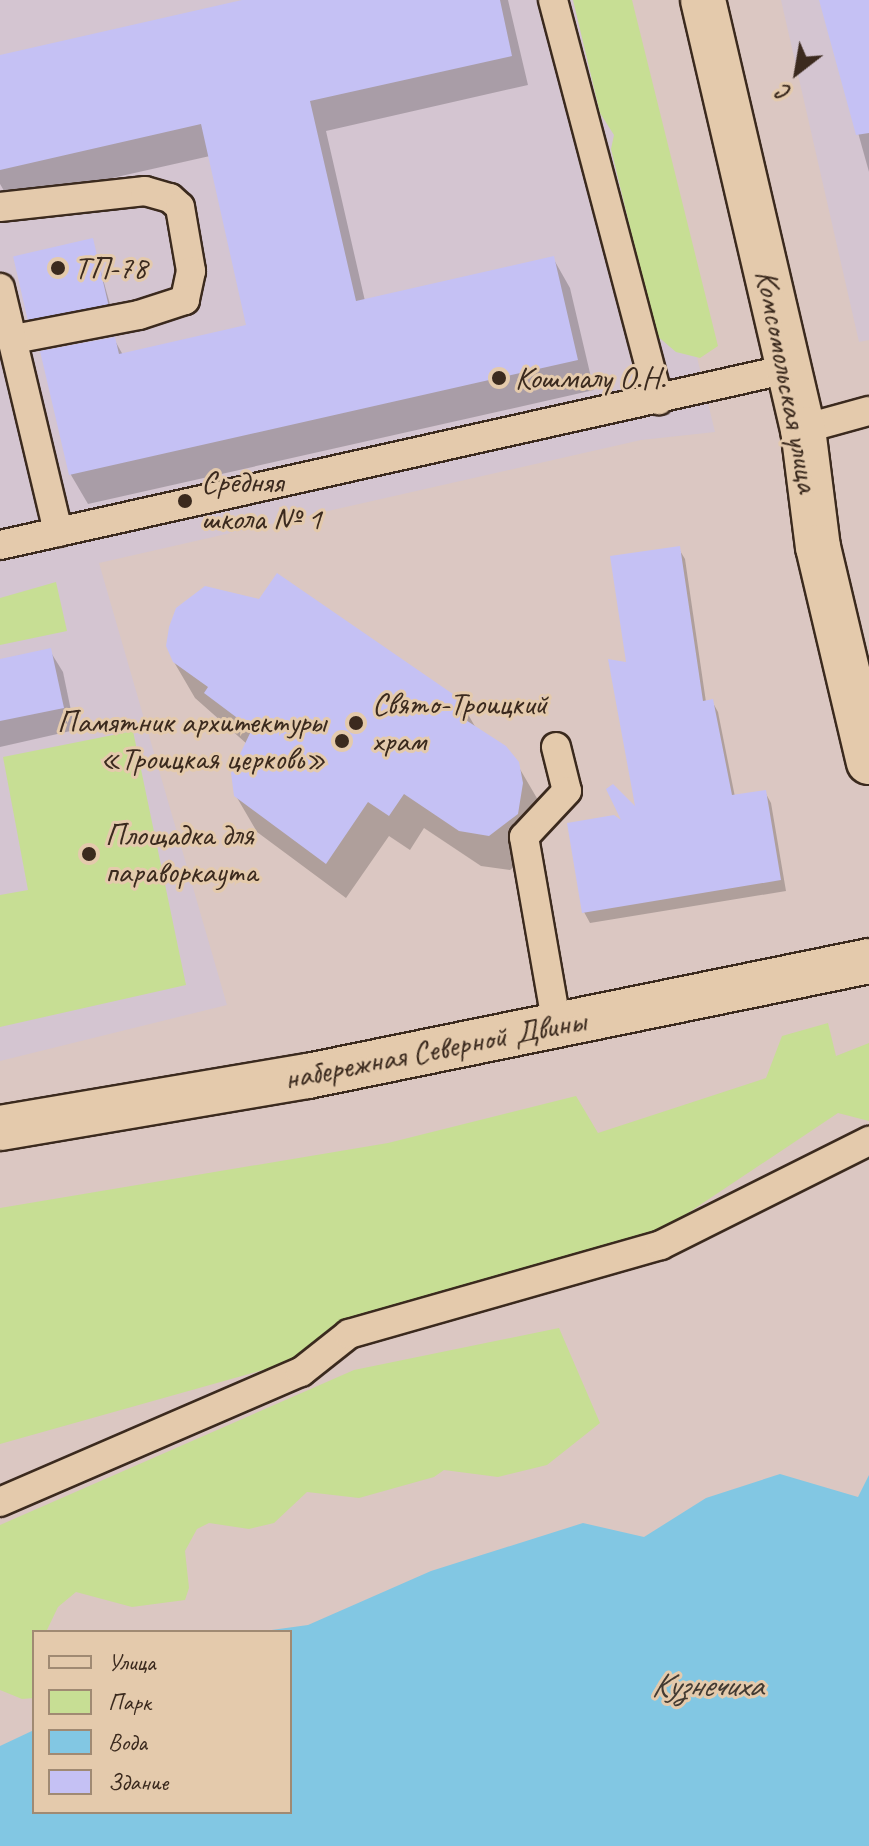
<!DOCTYPE html>
<html>
<head>
<meta charset="utf-8">
<style>
	body { margin:0 }
	#map { position:relative; width:869px; height:1846px; overflow:hidden; background:#dbc7c2; font-family:Caveat,sans-serif }
	div>[style] { position:absolute }
	.built>* { inset:0; background:#d4c5d1 }
	.green>* { inset:0; background:#c7de94 }
	.water>* { inset:0; background:#82c7e3 }
	.shadow>* { inset:0; background:#0003 }
	.building>* { inset:0; background:#c5c1f4; transform-origin:0 0 }
	.roads { filter:drop-shadow(2px 0 #3b2a1e) drop-shadow(-2px 0 #3b2a1e) drop-shadow(0 2px #3b2a1e) drop-shadow(0 -2px #3b2a1e) }
	.lane>* { height:28px; margin:-14px; padding:0 14px; transform-origin:14px; border-radius:14px; background:#e4caac }
	.street>* { height:44px; margin:-22px; padding:0 22px; transform-origin:22px; border-radius:22px; background:#e4caac }
	.secondary>* { height:44px; margin:-22px; padding:0 22px; transform-origin:22px; border-radius:22px; background:#e4caac }
	.dots>* { width:22px; height:22px; translate:-50% -50%; box-sizing:border-box; border:4px solid #e4caac; border-radius:50% }
	span { translate:-50% -50%; white-space:nowrap; text-align:center; line-height:1.15; -webkit-text-stroke:6px #e4caac; paint-order:stroke }
	.poi-label { font-size:32px; color:#3b2a1e }
	.left { translate:0 -50%; text-align:left }
	.right { translate:-100% -50%; text-align:right }
	.street-label { font-size:32px; color:#3b2a1e }
	.water-label { font-size:34px; color:#423a32; font-style:italic }
	.legend { position:absolute; left:32px; top:1630px; width:260px; height:184px; box-sizing:border-box; background:#e4caac; border:2px solid #a08a73; margin:0; padding:10px 14px; list-style:none; font-size:24px; color:#3b2a1e }
	.legend li { display:flex; align-items:center; gap:16px; height:40px }
	.legend b { width:40px; border:2px solid #a08a73 }
	.north { position:absolute; left:757px; top:32px; width:80px; height:80px; -webkit-text-stroke:6px #e4caac; paint-order:stroke; rotate:211deg; font-size:22px; font-weight:700; line-height:32px; text-align:center; color:#3b2a1e }
	.north::after { content:''; display:block; margin:auto; width:28px; height:36px; background:#3b2a1e; clip-path:polygon(50% 0,100% 100%,50% 72%,0 100%) }
</style>
</head>
<body>
<div id="map">
	<div class="built">
		<div style="clip-path:polygon(0 0,611px 0,715px 432px,641px 440px,99px 563px,227px 1005px,0 1061px)"></div>
		<div style="clip-path:polygon(781px 0,869px 0,869px 340px,859px 342px)"></div>
	</div>
	<div class="green">
		<div style="clip-path:polygon(573px 0,632px 0,718px 346px,700px 358px,676px 352px,656px 335px,611px 149px,614px 135px,600px 113px)"></div>
		<div style="clip-path:polygon(56px 582px,67px 631px,0 645px,0 598px)"></div>
		<div style="clip-path:polygon(133px 731px,186px 985px,0 1027px,0 895px,28px 890px,3px 757px)"></div>
		<div style="clip-path:polygon(828px 1023px,836px 1056px,869px 1043px,869px 1121px,838px 1113px,667px 1227px,288px 1363px,0 1444px,0 1208px,388px 1143px,576px 1096px,598px 1133px,766px 1078px,782px 1036px)"></div>
		<div style="clip-path:polygon(559px 1328px,600px 1423px,547px 1465px,498px 1477px,444px 1470px,434px 1477px,359px 1498px,307px 1492px,274px 1523px,249px 1529px,209px 1523px,197px 1529px,185px 1551px,189px 1588px,185px 1600px,132px 1607px,76px 1592px,58px 1607px,46px 1632px,34px 1632px,34px 1698px,22px 1699px,0 1690px,0 1525px,354px 1370px)"></div>
	</div>
	<div class="water">
		<div style="clip-path:polygon(780px 1474px,858px 1497px,869px 1475px,869px 1846px,0 1846px,0 1746px,34px 1730px,34px 1812px,290px 1812px,290px 1632px,257px 1632px,308px 1625px,431px 1571px,583px 1523px,644px 1537px,706px 1498px)"></div>
	</div>
	<div class="shadow">
		<div style="clip-path:polygon(251px 0,508px 0,528px 85px,326px 131px,365px 301px,553px 258px,570px 288px,594px 390px,88px 504px,71px 475px,43px 353px,114px 339px,123px 355px,249px 326px,210px 156px,10px 201px,0 184px,0 57px)"></div>
		<div style="clip-path:polygon(821px 0,869px 0,869px 172px)"></div>
		<div style="clip-path:polygon(92px 240px,113px 315px,41px 328px,34px 317px)"></div>
		<div style="clip-path:polygon(679px 549px,685px 559px,706px 702px,712px 701px,718px 712px,735px 797px,765px 792px,771px 803px,786px 891px,590px 923px,584px 912px,627px 825px,639px 812px,628px 664px)"></div>
		<div style="clip-path:polygon(50px 651px,63px 672px,75px 730px,0 747px,0 661px)"></div>
		<div style="clip-path:polygon(174px 662px,461px 702px,477px 730px,517px 764px,538px 800px,542px 820px,538px 849px,510px 870px,481px 866px,424px 828px,410px 850px,389px 836px,346px 898px,257px 832px,236px 796px,247px 744px,195px 698px)"></div>
	</div>
	<div class="building">
		<div style="clip-path:polygon(242px 0,500px 0,512px 56px,310px 101px,356px 301px,554px 256px,578px 360px,69px 475px,40px 351px,115px 337px,119px 354px,246px 325px,201px 124px,0 170px,0 55px)"></div>
		<div style="clip-path:polygon(819px 0,869px 0,869px 133px,856px 135px)"></div>
		<div style="left:93px;top:238px;width:68px;height:82px;rotate:77deg"></div>
		<div style="clip-path:polygon(680px 546px,703px 701px,713px 699px,732px 795px,766px 790px,781px 880px,582px 913px,567px 823px,614px 815px,621px 820px,606px 789px,613px 784px,635px 806px,608px 659px,626px 662px,610px 556px)"></div>
		<div style="clip-path:polygon(277px 573px,463px 701px,455px 713px,506px 746px,519px 762px,523px 783px,518px 814px,489px 836px,459px 831px,404px 794px,389px 816px,368px 802px,326px 864px,234px 796px,231px 773px,252px 729px,204px 693px,208px 687px,173px 662px,166px 646px,169px 627px,176px 608px,205px 586px,259px 599px)"></div>
		<div style="clip-path:polygon(51px 648px,64px 708px,0 721px,0 659px)"></div>
	</div>
	<div class="roads">
		<div class="lane">
			<div style="left:553px;top:0;width:414px;rotate:75.2deg"></div>
			<div style="left:0;top:207px;width:146px;rotate:-6.3deg"></div>
			<div style="left:145px;top:191px;width:26px;rotate:16deg"></div>
			<div style="left:170px;top:198px;width:13px;rotate:42deg"></div>
			<div style="left:180px;top:207px;width:65px;rotate:80.2deg"></div>
			<div style="left:191px;top:271px;width:30px;rotate:102deg"></div>
			<div style="left:185px;top:300px;width:48px;rotate:161.9deg"></div>
			<div style="left:139px;top:315px;width:127px;rotate:169.1deg"></div>
			<div style="left:0;top:288px;width:251px;rotate:76.6deg"></div>
			<div style="left:803px;top:429px;width:68px;rotate:-15.3deg"></div>
			<div style="left:0;top:545px;width:807px;rotate:-12.59deg"></div>
			<div style="left:556px;top:747px;width:45px;rotate:76deg"></div>
			<div style="left:567px;top:791px;width:63px;rotate:133.1deg"></div>
			<div style="left:524px;top:837px;width:192px;rotate:80.1deg"></div>
			<div style="left:0;top:1502px;width:328px;rotate:-23.4deg"></div>
			<div style="left:301px;top:1372px;width:61px;rotate:-38.4deg"></div>
			<div style="left:349px;top:1334px;width:324px;rotate:-15.9deg"></div>
			<div style="left:661px;top:1245px;width:233px;rotate:-26.6deg"></div>
		</div>
		<div class="street">
			<div style="left:703px;top:0;width:441px;rotate:76.9deg"></div>
			<div style="left:803px;top:429px;width:119px;rotate:82.8deg"></div>
			<div style="left:818px;top:547px;width:221px;rotate:76.7deg"></div>
		</div>
		<div class="secondary">
			<div style="left:0;top:1128px;width:312px;rotate:-9.6deg"></div>
			<div style="left:308px;top:1076px;width:573px;rotate:-11.58deg"></div>
		</div>
	</div>
	<div class="dots">
		<div style="left:58px;top:268px;background:#3b2a1e"></div>
		<div style="left:499px;top:378px;background:#3b2a1e"></div>
		<div style="left:185px;top:501px;background:#3b2a1e"></div>
		<div style="left:356px;top:723px;background:#3b2a1e"></div>
		<div style="left:342px;top:741px;background:#3b2a1e"></div>
		<div style="left:89px;top:854px;background:#3b2a1e"></div>
	</div>
	<div class="poi-label">
		<span class="left" style="left:74px;top:268px">ТП-78</span>
		<span class="left" style="left:515px;top:378px">Кошмалу О.Н.</span>
		<span class="left" style="left:201px;top:501px">Средняя<br>школа № 1</span>
		<span class="left" style="left:372px;top:723px">Свято-Троицкий<br>храм</span>
		<span class="right" style="left:326px;top:741px">Памятник архитектуры<br>«Троицкая церковь»</span>
		<span class="left" style="left:105px;top:854px">Площадка для<br>параворкаута</span>
	</div>
	<div class="street-label">
		<span style="left:787px;top:381px;rotate:79deg">Комсомольская улица</span>
		<span style="left:435px;top:1050px;rotate:-11deg">набережная Северной Двины</span>
	</div>
	<div class="water-label">
		<span style="left:707px;top:1685px">Кузнечиха</span>
	</div>
	<ul class="legend">
	<li><b style="height:10px;background:#e4caac"></b>Улица</li>
	<li><b style="height:22px;background:#c7de94"></b>Парк</li>
	<li><b style="height:22px;background:#82c7e3"></b>Вода</li>
	<li><b style="height:22px;background:#c5c1f4"></b>Здание</li>
	</ul>
	<div class="north">С</div>
</div>
</body>
</html>
